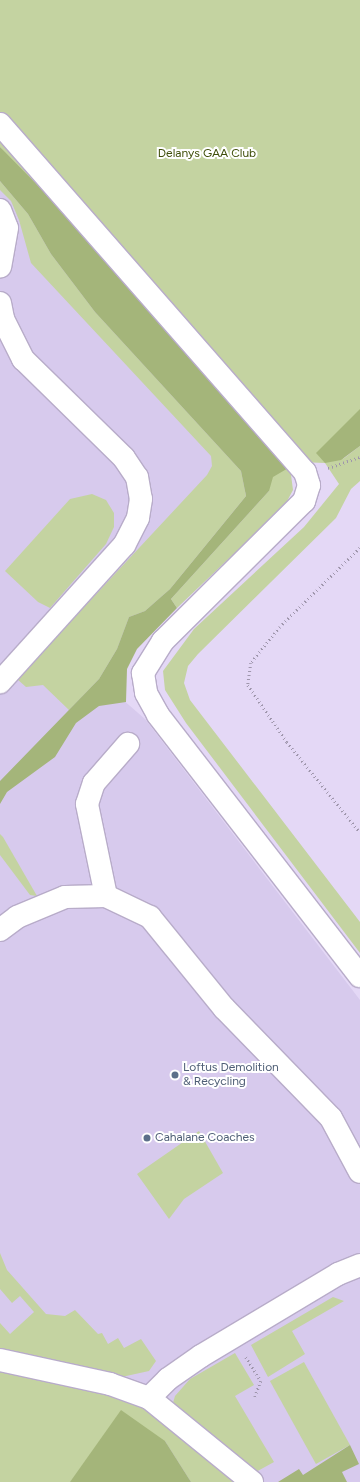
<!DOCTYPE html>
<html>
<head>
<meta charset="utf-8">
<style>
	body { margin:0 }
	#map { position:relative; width:360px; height:1482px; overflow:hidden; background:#e4d8f6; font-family:Figtree,sans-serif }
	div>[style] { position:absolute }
	.built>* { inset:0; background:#d7caed }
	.green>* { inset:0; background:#c4d3a1; transform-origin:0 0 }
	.forest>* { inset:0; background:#a4b57a }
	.path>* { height:2.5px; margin-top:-1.25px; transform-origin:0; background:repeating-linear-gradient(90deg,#9f96ac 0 1px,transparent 0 4px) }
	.roads { filter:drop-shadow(1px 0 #b8acc9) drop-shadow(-1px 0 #b8acc9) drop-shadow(0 1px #b8acc9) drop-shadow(0 -1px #b8acc9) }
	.minor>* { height:22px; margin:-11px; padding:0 11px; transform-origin:11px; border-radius:11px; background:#fff }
	.dots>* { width:11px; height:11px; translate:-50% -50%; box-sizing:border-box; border:2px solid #fff; border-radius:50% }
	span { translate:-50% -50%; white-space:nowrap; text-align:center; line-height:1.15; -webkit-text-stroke:4px #fff; paint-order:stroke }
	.park-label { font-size:12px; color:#3f4e09 }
	.service-label { font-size:12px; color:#4e5e75 }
	.left { translate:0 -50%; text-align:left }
</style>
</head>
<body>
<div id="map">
	<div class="built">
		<div style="clip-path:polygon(0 147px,268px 459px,99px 679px,145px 719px,360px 1000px,360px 1482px,0 1482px)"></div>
	</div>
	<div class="green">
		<div style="clip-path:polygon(0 0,360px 0,360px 436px,343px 459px,360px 446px,360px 481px,351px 489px,336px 518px,198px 654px,188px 666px,184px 683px,190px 700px,360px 922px,360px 953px,186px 723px,165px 690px,163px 671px,194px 629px,304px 527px,339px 484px,325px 463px,299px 462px,290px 467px,293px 490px,285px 505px,177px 608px,171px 599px,269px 491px,0 147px)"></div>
		<div style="clip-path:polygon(0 181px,28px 214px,51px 254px,95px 312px,241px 471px,246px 496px,170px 589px,145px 611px,129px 617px,117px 649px,99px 679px,69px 710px,43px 685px,26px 687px,17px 679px,207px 475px,212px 466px,211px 456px,31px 263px,19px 220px,11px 201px,0 190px)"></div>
		<div style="clip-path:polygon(92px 494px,106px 500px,114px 513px,114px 527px,106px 544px,50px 608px,38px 602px,5px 571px,70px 499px)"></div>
		<div style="clip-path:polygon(0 834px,3px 837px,37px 896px,30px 895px,0 855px)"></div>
		<div style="clip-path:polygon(199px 1131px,223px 1173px,184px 1199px,169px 1219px,137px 1174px)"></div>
		<div style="clip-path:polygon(0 1253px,7px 1270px,46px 1314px,65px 1316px,75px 1310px,98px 1334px,102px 1333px,108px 1344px,118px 1338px,124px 1348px,141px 1339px,156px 1361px,149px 1371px,117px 1378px,35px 1364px,0 1349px,0 1323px,10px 1334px,34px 1312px,20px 1296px,12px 1303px,0 1289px)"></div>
		<div style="clip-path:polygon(333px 1297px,344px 1301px,292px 1331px,305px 1354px,268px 1377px,251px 1345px)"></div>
		<div style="clip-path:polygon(235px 1353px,254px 1385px,235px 1396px,274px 1462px,254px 1473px,172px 1406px,175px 1396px,190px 1379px)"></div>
		<div style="left:304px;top:1362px;width:95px;height:39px;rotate:61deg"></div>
		<div style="clip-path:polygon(0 1371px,105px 1390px,142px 1406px,237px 1482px,191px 1482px,165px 1441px,70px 1482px,0 1482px)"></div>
	</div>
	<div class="forest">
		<div style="clip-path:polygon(0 147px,63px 211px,290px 467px,273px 477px,269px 491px,171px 599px,177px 608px,137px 649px,127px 669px,126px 702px,99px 706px,76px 723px,55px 757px,7px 792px,0 804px,0 781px,99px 679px,117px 649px,129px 617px,145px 611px,170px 589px,246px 496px,241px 471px,95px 312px,51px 254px,28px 214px,0 181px)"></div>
		<div style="clip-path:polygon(360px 409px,360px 446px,341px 460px,325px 463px,316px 453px)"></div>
		<div style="clip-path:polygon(121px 1410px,165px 1441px,191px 1482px,70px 1482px)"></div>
		<div style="clip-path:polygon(350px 1445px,359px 1464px,342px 1472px,347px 1482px,278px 1482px,299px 1469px,303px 1475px)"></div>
	</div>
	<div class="path">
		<div style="left:328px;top:468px;width:34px;rotate:-19deg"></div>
		<div style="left:360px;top:548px;width:112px;rotate:135.4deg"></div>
		<div style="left:280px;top:627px;width:46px;rotate:128.9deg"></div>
		<div style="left:251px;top:663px;width:22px;rotate:98deg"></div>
		<div style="left:248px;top:685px;width:69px;rotate:55.6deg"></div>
		<div style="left:287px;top:742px;width:116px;rotate:51deg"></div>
		<div style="left:246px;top:1357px;width:28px;rotate:58deg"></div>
		<div style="left:261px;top:1381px;width:17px;rotate:111deg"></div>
	</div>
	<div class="roads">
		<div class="minor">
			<div style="left:0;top:124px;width:463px;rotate:48.8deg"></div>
			<div style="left:305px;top:472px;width:14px;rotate:73deg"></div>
			<div style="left:309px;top:485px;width:17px;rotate:107deg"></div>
			<div style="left:304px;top:501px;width:199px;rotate:135.2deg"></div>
			<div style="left:163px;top:641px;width:38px;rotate:122deg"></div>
			<div style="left:143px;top:673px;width:20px;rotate:81deg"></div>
			<div style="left:146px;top:693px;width:25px;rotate:61deg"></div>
			<div style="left:158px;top:715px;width:330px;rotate:52.3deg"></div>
			<div style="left:0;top:210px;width:19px;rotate:69deg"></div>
			<div style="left:7px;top:228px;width:39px;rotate:100deg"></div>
			<div style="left:0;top:303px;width:16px;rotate:79deg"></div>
			<div style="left:3px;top:319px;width:45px;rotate:63.4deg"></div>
			<div style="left:23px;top:359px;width:141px;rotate:44.4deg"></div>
			<div style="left:124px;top:458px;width:23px;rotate:56deg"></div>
			<div style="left:137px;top:477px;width:22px;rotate:80deg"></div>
			<div style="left:141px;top:499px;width:19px;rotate:99deg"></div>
			<div style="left:138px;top:518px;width:30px;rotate:117deg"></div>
			<div style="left:124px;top:545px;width:185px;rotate:132.1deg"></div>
			<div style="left:106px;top:896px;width:94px;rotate:-101.7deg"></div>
			<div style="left:87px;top:804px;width:22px;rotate:-72deg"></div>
			<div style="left:94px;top:783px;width:52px;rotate:-48.9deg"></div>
			<div style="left:0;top:930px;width:21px;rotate:-37deg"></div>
			<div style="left:17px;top:917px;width:52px;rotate:-22.6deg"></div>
			<div style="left:65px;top:897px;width:41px;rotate:-1.4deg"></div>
			<div style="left:106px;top:896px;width:49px;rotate:25.5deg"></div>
			<div style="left:150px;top:917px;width:117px;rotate:50.9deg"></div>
			<div style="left:224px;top:1008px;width:153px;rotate:45.8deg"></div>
			<div style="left:331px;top:1118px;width:61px;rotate:61.8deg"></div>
			<div style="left:0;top:1360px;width:113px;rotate:12.3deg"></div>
			<div style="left:110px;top:1384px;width:41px;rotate:19.7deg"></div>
			<div style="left:149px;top:1398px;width:133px;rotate:39.2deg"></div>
			<div style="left:149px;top:1398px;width:27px;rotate:-45deg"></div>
			<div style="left:168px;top:1379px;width:40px;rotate:-34.9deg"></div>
			<div style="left:201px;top:1356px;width:160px;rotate:-30.9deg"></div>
			<div style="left:338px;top:1274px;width:24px;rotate:-22deg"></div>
		</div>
	</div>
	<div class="dots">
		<div style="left:175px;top:1075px;background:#5c6f8a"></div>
		<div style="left:147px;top:1138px;background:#5c6f8a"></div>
	</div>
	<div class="park-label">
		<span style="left:207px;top:154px">Delanys GAA Club</span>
	</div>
	<div class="service-label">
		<span class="left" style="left:183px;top:1075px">Loftus Demolition<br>&amp; Recycling</span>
		<span class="left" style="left:155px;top:1138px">Cahalane Coaches</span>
	</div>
</div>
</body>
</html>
